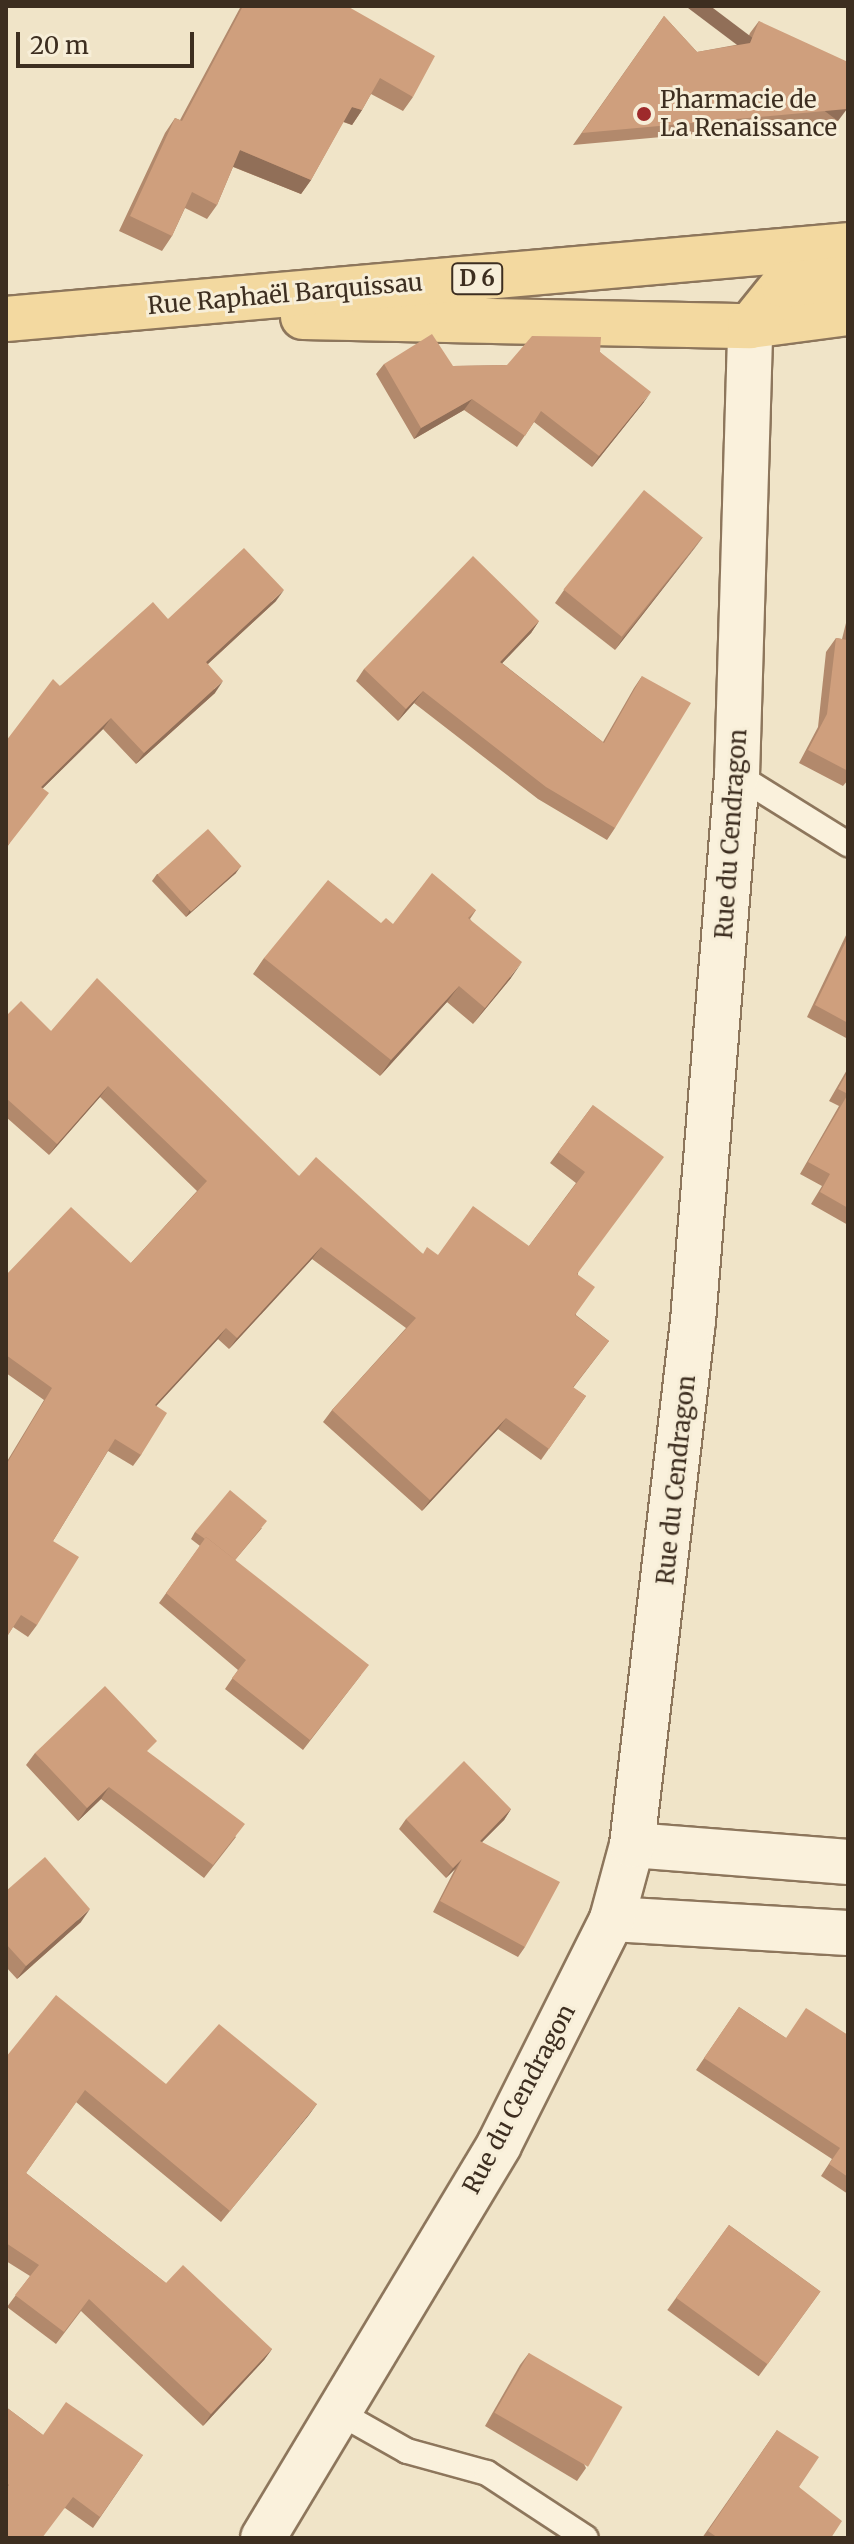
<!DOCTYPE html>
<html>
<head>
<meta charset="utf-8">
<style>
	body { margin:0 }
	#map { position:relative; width:854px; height:2544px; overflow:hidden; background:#f0e4c8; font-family:Merriweather,serif }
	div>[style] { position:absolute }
	.roads { filter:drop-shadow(2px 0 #8d765c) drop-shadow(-2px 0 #8d765c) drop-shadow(0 2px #8d765c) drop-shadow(0 -2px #8d765c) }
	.service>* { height:24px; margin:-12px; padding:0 12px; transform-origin:12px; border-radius:12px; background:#faf1dc }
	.minor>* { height:44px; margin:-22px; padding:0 22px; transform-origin:22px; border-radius:22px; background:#faf1dc }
	.secondary>* { height:44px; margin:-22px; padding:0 22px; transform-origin:22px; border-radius:22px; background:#faf1dc }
	.primary>* { height:44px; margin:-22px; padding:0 22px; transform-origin:22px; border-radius:22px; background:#f3d9a0 }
	.wall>* { inset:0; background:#b2896c; transform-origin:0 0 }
	.shaded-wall>* { inset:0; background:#916f58; transform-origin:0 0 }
	.building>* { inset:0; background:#cf9f7d; transform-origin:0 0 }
	.dots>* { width:22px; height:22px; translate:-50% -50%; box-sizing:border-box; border:4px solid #f7eed8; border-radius:50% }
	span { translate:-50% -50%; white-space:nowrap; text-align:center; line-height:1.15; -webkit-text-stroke:6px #f7eed8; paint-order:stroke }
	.shield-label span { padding:2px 6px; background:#f7eed8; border:2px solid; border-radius:6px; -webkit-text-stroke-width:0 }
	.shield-label { font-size:22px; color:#3d2e20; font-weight:700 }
	.poi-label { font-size:24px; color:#3d2e20 }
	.left { translate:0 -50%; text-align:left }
	.street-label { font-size:24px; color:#3d2e20 }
	.frame { position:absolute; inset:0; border:8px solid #3d2e20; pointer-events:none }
	.scale { position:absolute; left:16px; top:32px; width:178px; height:36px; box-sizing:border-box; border:4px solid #3d2e20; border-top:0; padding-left:10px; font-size:24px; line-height:28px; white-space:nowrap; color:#3d2e20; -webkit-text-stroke:6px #f7eed8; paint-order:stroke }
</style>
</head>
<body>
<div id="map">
	<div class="roads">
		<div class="service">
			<div style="left:737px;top:775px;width:131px;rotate:31.9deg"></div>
			<div style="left:338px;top:2412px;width:79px;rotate:29.5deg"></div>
			<div style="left:407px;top:2451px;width:83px;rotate:15.4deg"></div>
			<div style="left:487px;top:2473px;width:118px;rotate:33.3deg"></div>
		</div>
		<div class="minor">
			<div style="left:632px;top:1845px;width:217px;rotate:4.5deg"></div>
			<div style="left:612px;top:1919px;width:236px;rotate:3.4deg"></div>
		</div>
		<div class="secondary">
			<div style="left:263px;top:2538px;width:458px;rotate:-59deg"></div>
			<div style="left:499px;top:2145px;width:253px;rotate:-63.4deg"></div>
			<div style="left:612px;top:1919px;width:77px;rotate:-74.9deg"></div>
			<div style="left:632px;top:1845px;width:528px;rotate:-83.36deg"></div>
			<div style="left:693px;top:1321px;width:548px;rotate:-85.39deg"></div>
			<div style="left:737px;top:775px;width:449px;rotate:-88.3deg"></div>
		</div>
		<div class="primary">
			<div style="left:303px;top:317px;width:447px;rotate:1.2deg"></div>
			<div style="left:750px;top:326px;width:99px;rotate:-7.6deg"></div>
			<div style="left:6px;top:319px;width:845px;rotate:-5.02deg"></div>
			<div style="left:750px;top:326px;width:53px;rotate:-51.2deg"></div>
			<div style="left:783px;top:285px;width:65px;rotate:-6.1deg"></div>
		</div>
	</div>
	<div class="wall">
		<div style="clip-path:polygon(241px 6px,347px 6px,413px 97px,403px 111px,371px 94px,362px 110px,352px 125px,343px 122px,311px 180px,301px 194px,233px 167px,217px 205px,207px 219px,185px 208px,172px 236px,162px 251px,119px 231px,165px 133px,175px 118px,180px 120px)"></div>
		<div style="clip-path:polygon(664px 16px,697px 52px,746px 43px,750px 33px,759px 21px,838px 121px,573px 145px)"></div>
		<div style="clip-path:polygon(600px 352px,644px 402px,592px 467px,534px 422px,517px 447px,464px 410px,414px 439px,376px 374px,384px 364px,453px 366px,507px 365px)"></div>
		<div style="clip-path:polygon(703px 537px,615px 650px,555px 603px,564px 590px)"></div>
		<div style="clip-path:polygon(276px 601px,208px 664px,215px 693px,136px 764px,103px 729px,43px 788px,6px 849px,60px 686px,168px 619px)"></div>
		<div style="clip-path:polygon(848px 615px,848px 780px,843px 786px,799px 763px,818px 727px,826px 652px,836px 638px,842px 639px)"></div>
		<div style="clip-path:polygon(539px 621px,531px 633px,502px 663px,603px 742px,634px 688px,642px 676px,615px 828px,607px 840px,538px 799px,414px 703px,398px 721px,356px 681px,364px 669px)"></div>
		<div style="clip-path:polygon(236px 873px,186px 917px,152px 881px,157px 874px)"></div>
		<div style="clip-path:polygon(476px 910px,470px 919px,511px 978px,473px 1024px,447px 1002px,380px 1076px,253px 974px,264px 958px,381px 923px,393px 924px)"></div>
		<div style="clip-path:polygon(848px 931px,848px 1039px,807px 1017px)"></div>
		<div style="clip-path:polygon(6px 1016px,51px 1031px,299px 1176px,423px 1254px,438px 1255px,529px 1246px,576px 1183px,550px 1163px,593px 1105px,578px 1274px,576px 1315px,609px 1341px,573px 1388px,586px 1396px,541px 1460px,498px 1429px,422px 1511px,323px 1422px,332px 1410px,406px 1328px,312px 1259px,229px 1349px,218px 1339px,156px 1406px,141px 1455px,133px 1466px,108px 1451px,53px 1541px,37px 1625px,28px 1637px,13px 1627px,6px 1638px,6px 1463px,44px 1400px,6px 1373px,6px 1275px,131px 1263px,197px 1191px,100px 1097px,49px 1155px,6px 1117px)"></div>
		<div style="clip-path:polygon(848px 1068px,848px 1225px,811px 1204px,822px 1186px,800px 1174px,839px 1106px,829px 1101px)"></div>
		<div style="clip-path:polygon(262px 1528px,235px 1560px,361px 1675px,303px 1750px,225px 1689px,238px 1670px,159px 1603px,200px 1546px,191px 1539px,195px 1532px)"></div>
		<div style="clip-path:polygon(35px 1753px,149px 1753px,236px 1837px,204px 1878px,101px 1799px,78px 1821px,26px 1765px)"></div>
		<div style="clip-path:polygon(511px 1809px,504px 1820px,482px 1842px,525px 1947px,518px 1957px,433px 1912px,455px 1869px,446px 1878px,399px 1829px,406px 1819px)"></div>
		<div style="clip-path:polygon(6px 1891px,81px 1922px,17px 1979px,6px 1967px)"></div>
		<div style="clip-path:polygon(739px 2007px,786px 2038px,848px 2035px,848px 2194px,821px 2176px,832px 2159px,696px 2070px)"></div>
		<div style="clip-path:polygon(6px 2057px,166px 2084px,317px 2104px,221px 2222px,76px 2102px,26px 2173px,166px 2283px,272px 2349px,264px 2360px,203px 2426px,81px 2311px,56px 2344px,7px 2307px,30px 2276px,6px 2261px)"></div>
		<div style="left:729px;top:2225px;width:113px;height:105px;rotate:36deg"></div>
		<div style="clip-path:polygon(529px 2353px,586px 2468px,577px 2481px,485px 2426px,520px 2365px)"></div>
		<div style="clip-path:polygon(6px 2407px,43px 2435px,143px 2455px,93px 2528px,65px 2508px,6px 2538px)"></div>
		<div style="clip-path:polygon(777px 2430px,799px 2487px,831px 2538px,702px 2538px)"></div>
	</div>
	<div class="shaded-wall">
		<div style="clip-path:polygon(352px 107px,362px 110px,352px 125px,342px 121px)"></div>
		<div style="left:847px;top:109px;width:15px;height:266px;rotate:127deg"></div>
		<div style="clip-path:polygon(240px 150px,311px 180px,301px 194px,229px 165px)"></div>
		<div style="clip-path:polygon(651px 392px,644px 402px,592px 467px,599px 456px)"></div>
		<div style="clip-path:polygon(472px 399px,464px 410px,414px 439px,421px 428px)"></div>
		<div style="clip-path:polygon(703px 537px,694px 549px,615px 650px,623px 638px)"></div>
		<div style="clip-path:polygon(284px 590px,276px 601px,198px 673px,206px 662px)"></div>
		<div style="clip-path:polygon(539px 621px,531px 633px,492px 674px,500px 662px)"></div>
		<div style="clip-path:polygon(223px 681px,215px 693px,136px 764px,144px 753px)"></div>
		<div style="clip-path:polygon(423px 691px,414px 703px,398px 721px,406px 709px)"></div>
		<div style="clip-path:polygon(111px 718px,103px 729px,33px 798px,41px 787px)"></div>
		<div style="clip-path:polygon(241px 866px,236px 873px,186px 917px,190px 910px)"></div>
		<div style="clip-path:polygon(522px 962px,511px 978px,473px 1024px,485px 1008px)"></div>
		<div style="clip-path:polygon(459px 986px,447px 1002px,380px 1076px,391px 1060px)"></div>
		<div style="clip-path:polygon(108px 1086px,100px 1097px,49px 1155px,57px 1144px)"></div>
		<div style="clip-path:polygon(321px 1247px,312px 1259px,229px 1349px,237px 1338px)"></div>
		<div style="clip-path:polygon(226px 1328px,218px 1339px,147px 1416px,155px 1405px)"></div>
		<div style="clip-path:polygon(506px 1418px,498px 1429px,422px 1511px,430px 1500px)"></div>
		<div style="clip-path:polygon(109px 1787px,101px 1799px,78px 1821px,87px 1808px)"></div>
		<div style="clip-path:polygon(511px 1809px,504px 1820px,473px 1851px,480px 1841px)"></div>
		<div style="clip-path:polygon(462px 1859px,455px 1869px,446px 1878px,453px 1868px)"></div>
		<div style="clip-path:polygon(90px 1909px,81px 1922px,17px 1979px,26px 1966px)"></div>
		<div style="clip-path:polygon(317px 2104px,309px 2115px,221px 2222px,230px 2211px)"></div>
		<div style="clip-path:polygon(272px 2349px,264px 2360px,203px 2426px,211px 2414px)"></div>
	</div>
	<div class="building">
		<div style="clip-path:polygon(243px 6px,347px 6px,435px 56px,413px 97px,380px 78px,362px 110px,352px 107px,311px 180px,240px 150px,217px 205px,192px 192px,172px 236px,130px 216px,175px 118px,182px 121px)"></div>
		<div style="clip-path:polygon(664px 16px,697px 52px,750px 43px,759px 21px,848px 62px,847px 109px,582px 133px)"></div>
		<div style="clip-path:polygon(432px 334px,453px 366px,507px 365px,532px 336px,601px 337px,600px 352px,651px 392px,599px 456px,541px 411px,525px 436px,472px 399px,421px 428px,384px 364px)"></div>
		<div style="left:644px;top:490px;width:75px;height:128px;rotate:39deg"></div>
		<div style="clip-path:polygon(244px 548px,284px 590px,206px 662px,223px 681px,144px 753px,111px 718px,41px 787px,49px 793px,6px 848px,6px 741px,53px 679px,60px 686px,153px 602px,168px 619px)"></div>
		<div style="clip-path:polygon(473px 556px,539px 621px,500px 662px,604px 743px,642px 676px,691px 703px,615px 828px,546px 787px,423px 691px,406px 709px,364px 669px)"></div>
		<div style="clip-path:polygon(848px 637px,848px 771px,808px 750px,827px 714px,836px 638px,847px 640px)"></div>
		<div style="left:208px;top:829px;width:50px;height:68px;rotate:48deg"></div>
		<div style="clip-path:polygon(432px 873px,476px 910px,468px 918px,522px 962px,485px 1008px,459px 986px,391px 1060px,264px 958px,328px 880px,381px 923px,386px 918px,393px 924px)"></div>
		<div style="clip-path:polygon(848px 937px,848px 1023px,815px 1005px)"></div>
		<div style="clip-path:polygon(97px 978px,299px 1176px,316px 1157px,423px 1254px,427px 1247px,438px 1255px,473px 1206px,529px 1246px,585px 1172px,558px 1152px,593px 1105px,664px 1157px,577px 1274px,595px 1287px,575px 1315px,609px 1341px,573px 1387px,586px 1396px,549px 1449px,506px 1418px,430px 1500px,332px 1410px,416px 1318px,321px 1247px,237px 1338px,226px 1328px,155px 1405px,167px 1413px,141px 1455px,115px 1439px,53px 1541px,79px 1557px,37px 1625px,21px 1615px,6px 1638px,6px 1465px,52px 1388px,6px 1355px,6px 1275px,71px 1207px,131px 1263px,207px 1181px,108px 1086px,57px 1144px,6px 1098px,6px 1016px,21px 1001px,51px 1031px)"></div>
		<div style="clip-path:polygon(848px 1071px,848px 1208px,820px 1192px,830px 1174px,808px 1162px,848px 1094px,838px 1089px)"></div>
		<div style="clip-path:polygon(230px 1490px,267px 1521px,235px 1560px,206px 1537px,205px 1539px,195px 1532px)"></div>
		<div style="clip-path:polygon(206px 1537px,369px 1665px,310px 1740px,232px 1678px,246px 1660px,166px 1593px)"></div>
		<div style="clip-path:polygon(105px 1686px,157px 1741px,147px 1751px,245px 1824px,213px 1865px,109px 1787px,87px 1808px,35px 1753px)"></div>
		<div style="clip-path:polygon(464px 1761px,511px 1809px,480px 1841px,560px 1882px,525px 1947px,440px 1901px,462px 1859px,453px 1868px,406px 1819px)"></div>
		<div style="clip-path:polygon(45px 1857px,90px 1909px,26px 1966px,6px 1944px,6px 1891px)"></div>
		<div style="clip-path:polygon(56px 1995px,166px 2084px,219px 2024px,317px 2104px,230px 2211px,85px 2090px,26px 2173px,166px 2283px,183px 2265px,272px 2349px,211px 2414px,89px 2299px,64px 2332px,15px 2295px,39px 2265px,6px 2243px,6px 2057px)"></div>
		<div style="clip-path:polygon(739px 2007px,786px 2038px,806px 2008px,848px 2035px,848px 2177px,829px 2164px,840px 2148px,704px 2058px)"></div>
		<div style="left:729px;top:2225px;width:113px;height:90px;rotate:36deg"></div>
		<div style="left:529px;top:2353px;width:108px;height:69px;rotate:30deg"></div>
		<div style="clip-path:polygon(66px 2402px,143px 2455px,100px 2517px,73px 2497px,42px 2538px,6px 2538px,6px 2489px,9px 2485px,6px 2482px,6px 2407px,43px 2435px)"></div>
		<div style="clip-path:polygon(777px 2430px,819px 2457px,799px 2487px,842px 2521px,831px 2538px,718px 2538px,708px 2531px)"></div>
	</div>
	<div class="dots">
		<div style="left:644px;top:114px;background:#9e2a2b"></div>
	</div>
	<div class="shield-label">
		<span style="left:477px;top:279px">D 6</span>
	</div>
	<div class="poi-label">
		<span class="left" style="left:660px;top:114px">Pharmacie de<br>La Renaissance</span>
	</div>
	<div class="street-label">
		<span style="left:285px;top:294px;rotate:-5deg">Rue Raphaël Barquissau</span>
		<span style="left:731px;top:834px;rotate:-86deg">Rue du Cendragon</span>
		<span style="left:676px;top:1480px;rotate:-84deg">Rue du Cendragon</span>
		<span style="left:519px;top:2099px;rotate:-62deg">Rue du Cendragon</span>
	</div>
	<div class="frame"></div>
	<div class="scale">20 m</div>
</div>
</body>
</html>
